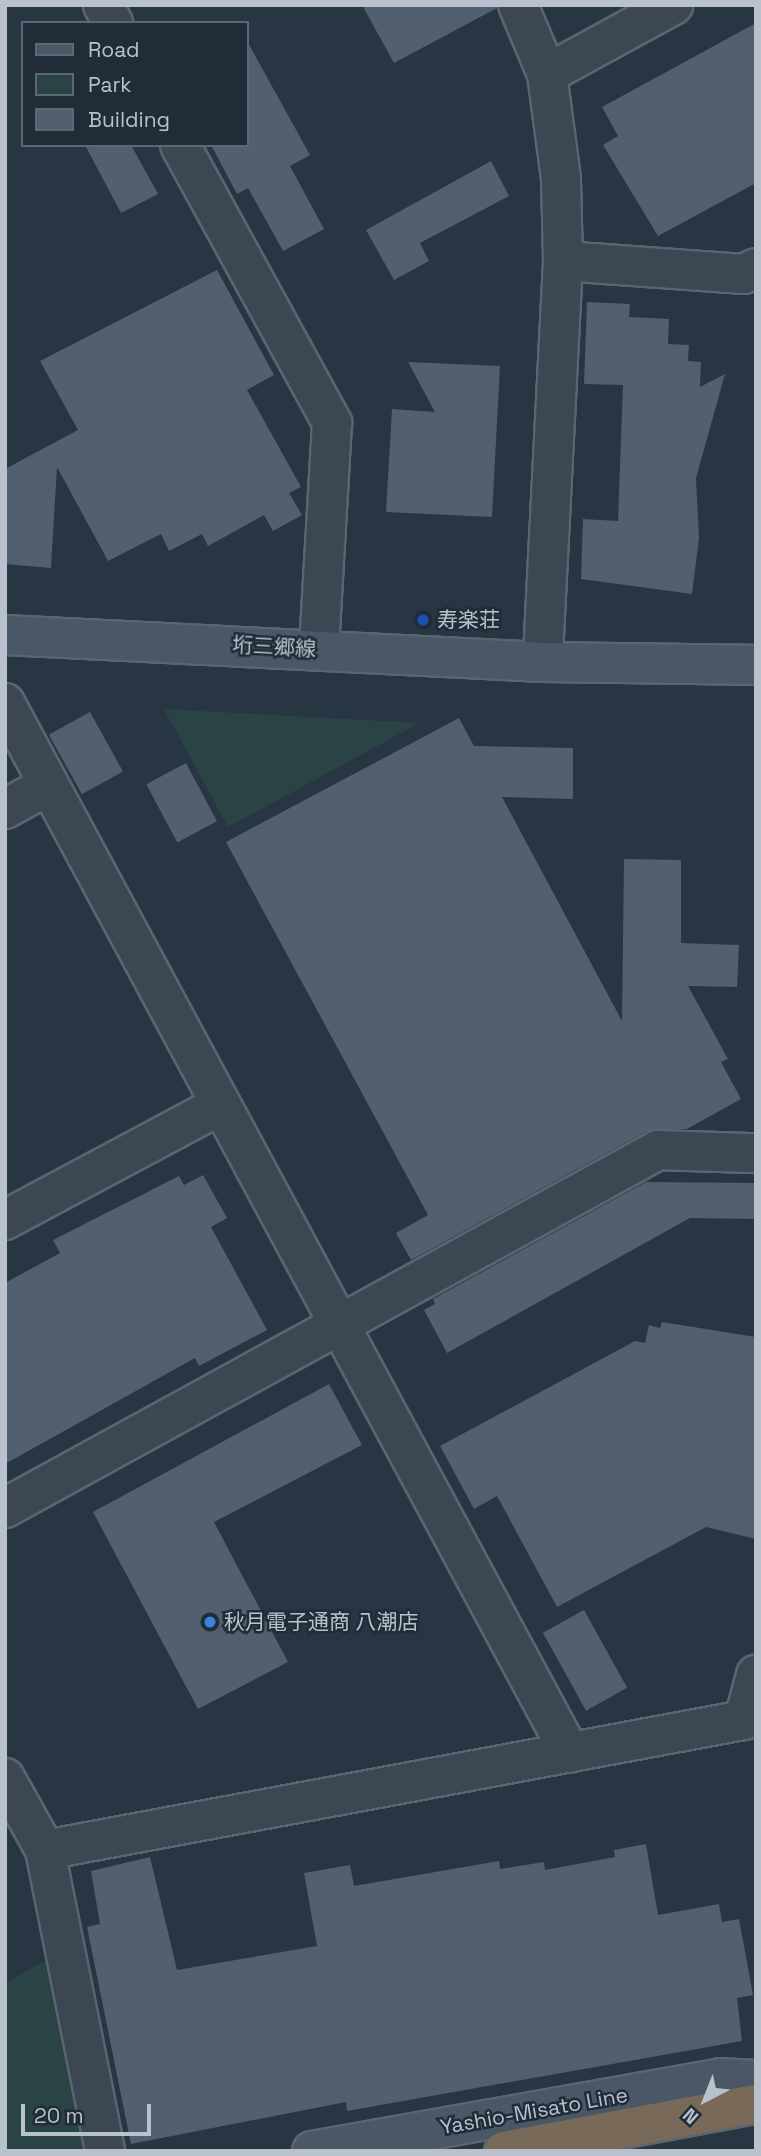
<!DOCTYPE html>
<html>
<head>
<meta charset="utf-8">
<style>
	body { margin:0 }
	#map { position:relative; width:761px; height:2156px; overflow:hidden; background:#283643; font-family:"Space Grotesk","Noto Sans JP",sans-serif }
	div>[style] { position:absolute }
	.green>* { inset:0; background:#2a4344 }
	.building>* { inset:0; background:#515f6e; transform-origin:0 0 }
	.roads { filter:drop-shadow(2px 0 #5a6570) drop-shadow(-2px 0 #5a6570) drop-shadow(0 2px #5a6570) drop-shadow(0 -2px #5a6570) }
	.street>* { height:38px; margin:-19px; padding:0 19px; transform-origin:19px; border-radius:19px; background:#3c4753 }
	.secondary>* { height:38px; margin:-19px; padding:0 19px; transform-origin:19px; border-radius:19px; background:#4a5766 }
	.highway>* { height:38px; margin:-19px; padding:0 19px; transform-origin:19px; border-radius:19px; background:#786959 }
	.dots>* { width:19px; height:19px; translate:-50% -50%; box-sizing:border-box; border:4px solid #202c38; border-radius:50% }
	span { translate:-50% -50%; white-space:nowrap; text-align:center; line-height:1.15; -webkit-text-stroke:5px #202c38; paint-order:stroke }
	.poi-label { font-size:21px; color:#b9c2cc }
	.left { translate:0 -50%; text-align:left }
	.street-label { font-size:21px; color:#b9c2cc }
	.frame { position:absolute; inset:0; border:7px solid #b9c2cc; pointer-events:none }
	.legend { position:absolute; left:21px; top:21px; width:228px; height:126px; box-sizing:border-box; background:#202c38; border:2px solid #5d6873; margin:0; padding:9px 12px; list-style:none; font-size:21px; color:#b9c2cc }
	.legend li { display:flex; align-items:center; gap:14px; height:35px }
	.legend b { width:35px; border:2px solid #5d6873 }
	.north { position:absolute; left:670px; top:2065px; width:70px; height:70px; -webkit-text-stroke:5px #202c38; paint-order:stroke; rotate:222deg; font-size:19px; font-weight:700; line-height:28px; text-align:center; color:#b9c2cc }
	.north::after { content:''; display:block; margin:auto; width:24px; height:32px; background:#b9c2cc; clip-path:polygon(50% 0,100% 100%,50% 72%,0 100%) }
	.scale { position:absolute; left:21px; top:2104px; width:130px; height:32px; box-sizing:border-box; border:4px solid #b9c2cc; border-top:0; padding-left:9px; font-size:21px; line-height:24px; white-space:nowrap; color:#b9c2cc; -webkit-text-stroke:5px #202c38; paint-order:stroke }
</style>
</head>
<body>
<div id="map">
	<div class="green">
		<div style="clip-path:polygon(164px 709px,420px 723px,228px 827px)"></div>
		<div style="clip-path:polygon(46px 1960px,87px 2151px,5px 2151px,5px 1983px)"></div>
	</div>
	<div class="building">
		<div style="clip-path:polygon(362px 5px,497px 5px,497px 8px,394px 63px)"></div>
		<div style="clip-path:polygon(756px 23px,756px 183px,658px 236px,603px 145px,618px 136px,602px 107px)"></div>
		<div style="clip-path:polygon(247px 41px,310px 155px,290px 166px,324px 229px,283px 251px,248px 188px,237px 194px,211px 145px,247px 145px)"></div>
		<div style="clip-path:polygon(85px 145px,131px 145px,158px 194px,121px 213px)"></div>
		<div style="clip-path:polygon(491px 161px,509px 196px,420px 243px,429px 261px,394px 280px,366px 230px)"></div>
		<div style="clip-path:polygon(217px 270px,274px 375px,247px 390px,301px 487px,289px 493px,302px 515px,273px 531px,264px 515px,208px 546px,202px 534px,169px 551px,161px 534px,108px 561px,57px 467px,51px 568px,5px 564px,5px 469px,78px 430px,40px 361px)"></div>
		<div style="clip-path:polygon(587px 302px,630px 304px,629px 317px,669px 319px,668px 344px,689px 345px,688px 361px,701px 362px,700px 387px,725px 374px,696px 478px,699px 538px,692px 594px,581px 579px,583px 519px,618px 521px,623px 385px,584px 384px)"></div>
		<div style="clip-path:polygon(408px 362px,500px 366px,492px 517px,386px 512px,392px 409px,435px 412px)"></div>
		<div style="left:90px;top:712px;width:68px;height:47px;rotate:61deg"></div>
		<div style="clip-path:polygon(459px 718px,474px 746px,573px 748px,573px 799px,502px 797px,622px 1021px,624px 859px,681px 860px,681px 943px,739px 945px,737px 987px,688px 986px,728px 1059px,721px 1062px,741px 1099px,687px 1129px,647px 1131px,411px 1260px,396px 1233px,428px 1215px,226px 842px)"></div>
		<div style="left:186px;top:763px;width:66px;height:45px;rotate:62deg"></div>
		<div style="clip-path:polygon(203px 1175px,227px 1218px,211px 1227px,267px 1330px,199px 1366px,195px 1358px,5px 1464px,5px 1283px,60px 1253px,53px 1240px,179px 1176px,184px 1185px)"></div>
		<div style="clip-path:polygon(646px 1182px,756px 1183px,756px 1219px,690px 1218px,447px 1353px,424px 1310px,435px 1304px,433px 1299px)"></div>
		<div style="clip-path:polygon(662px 1322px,756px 1337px,756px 1539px,706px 1527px,557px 1607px,497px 1496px,474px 1509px,440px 1446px,635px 1341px,645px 1343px,649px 1325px,660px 1328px)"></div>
		<div style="clip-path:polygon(329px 1384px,362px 1445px,214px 1522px,288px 1662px,198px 1709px,93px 1512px)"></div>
		<div style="left:584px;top:1610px;width:89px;height:47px;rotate:61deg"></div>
		<div style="clip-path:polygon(646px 1844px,658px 1915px,719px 1904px,722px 1922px,739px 1919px,753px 1995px,737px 1998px,742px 2041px,347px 2111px,346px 2102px,131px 2144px,87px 1927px,100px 1924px,91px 1871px,150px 1857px,177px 1970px,317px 1946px,304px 1873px,350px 1865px,354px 1886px,499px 1861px,500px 1869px,544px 1862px,545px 1870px,615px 1857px,614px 1850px)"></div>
	</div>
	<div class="roads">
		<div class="street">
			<div style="left:103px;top:5px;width:21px;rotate:61deg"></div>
			<div style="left:518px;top:5px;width:75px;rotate:67.2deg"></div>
			<div style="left:547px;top:74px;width:106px;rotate:82.4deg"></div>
			<div style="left:561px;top:179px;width:82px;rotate:88.6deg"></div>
			<div style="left:563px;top:261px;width:401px;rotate:92.9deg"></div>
			<div style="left:547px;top:74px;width:144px;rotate:-28.7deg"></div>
			<div style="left:180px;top:145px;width:317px;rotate:61.3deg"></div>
			<div style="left:332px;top:423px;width:226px;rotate:93.3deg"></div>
			<div style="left:563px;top:261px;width:181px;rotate:4.1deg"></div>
			<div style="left:744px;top:274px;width:13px;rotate:-27deg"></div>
			<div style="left:5px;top:703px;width:1192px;rotate:61.72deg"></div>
			<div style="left:5px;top:809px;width:48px;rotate:-28.7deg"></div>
			<div style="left:5px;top:1220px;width:244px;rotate:-28.1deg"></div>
			<div style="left:5px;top:1508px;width:745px;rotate:-28.73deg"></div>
			<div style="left:658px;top:1150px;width:98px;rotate:1.8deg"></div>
			<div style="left:5px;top:1778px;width:82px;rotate:60.9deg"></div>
			<div style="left:45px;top:1850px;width:307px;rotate:78.7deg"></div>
			<div style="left:45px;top:1850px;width:711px;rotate:-10.54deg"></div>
			<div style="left:744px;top:1720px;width:47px;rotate:-75.1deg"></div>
		</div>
		<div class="secondary">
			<div style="left:5px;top:635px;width:539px;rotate:2.87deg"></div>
			<div style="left:543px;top:662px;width:213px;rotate:0.8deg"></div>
			<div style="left:312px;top:2151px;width:414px;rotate:-10.1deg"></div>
			<div style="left:720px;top:2078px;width:36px;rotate:3deg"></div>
		</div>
		<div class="highway">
			<div style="left:504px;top:2151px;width:256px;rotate:-10.6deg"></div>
		</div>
	</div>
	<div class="dots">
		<div style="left:423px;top:620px;background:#1a4fb4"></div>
		<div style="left:210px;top:1622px;background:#3f7fe0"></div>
	</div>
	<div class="poi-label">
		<span class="left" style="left:437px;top:620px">寿楽荘</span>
		<span class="left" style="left:224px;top:1622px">秋月電子通商 八潮店</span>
	</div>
	<div class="street-label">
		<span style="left:274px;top:647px;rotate:3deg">垳三郷線</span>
		<span style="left:534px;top:2111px;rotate:-10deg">Yashio-Misato Line</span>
	</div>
	<div class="frame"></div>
	<ul class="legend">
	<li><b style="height:9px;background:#4a5766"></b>Road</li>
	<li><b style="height:19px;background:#2a4344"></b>Park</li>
	<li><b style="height:19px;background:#515f6e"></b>Building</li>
	</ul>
	<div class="north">N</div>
	<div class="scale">20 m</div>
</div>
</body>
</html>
